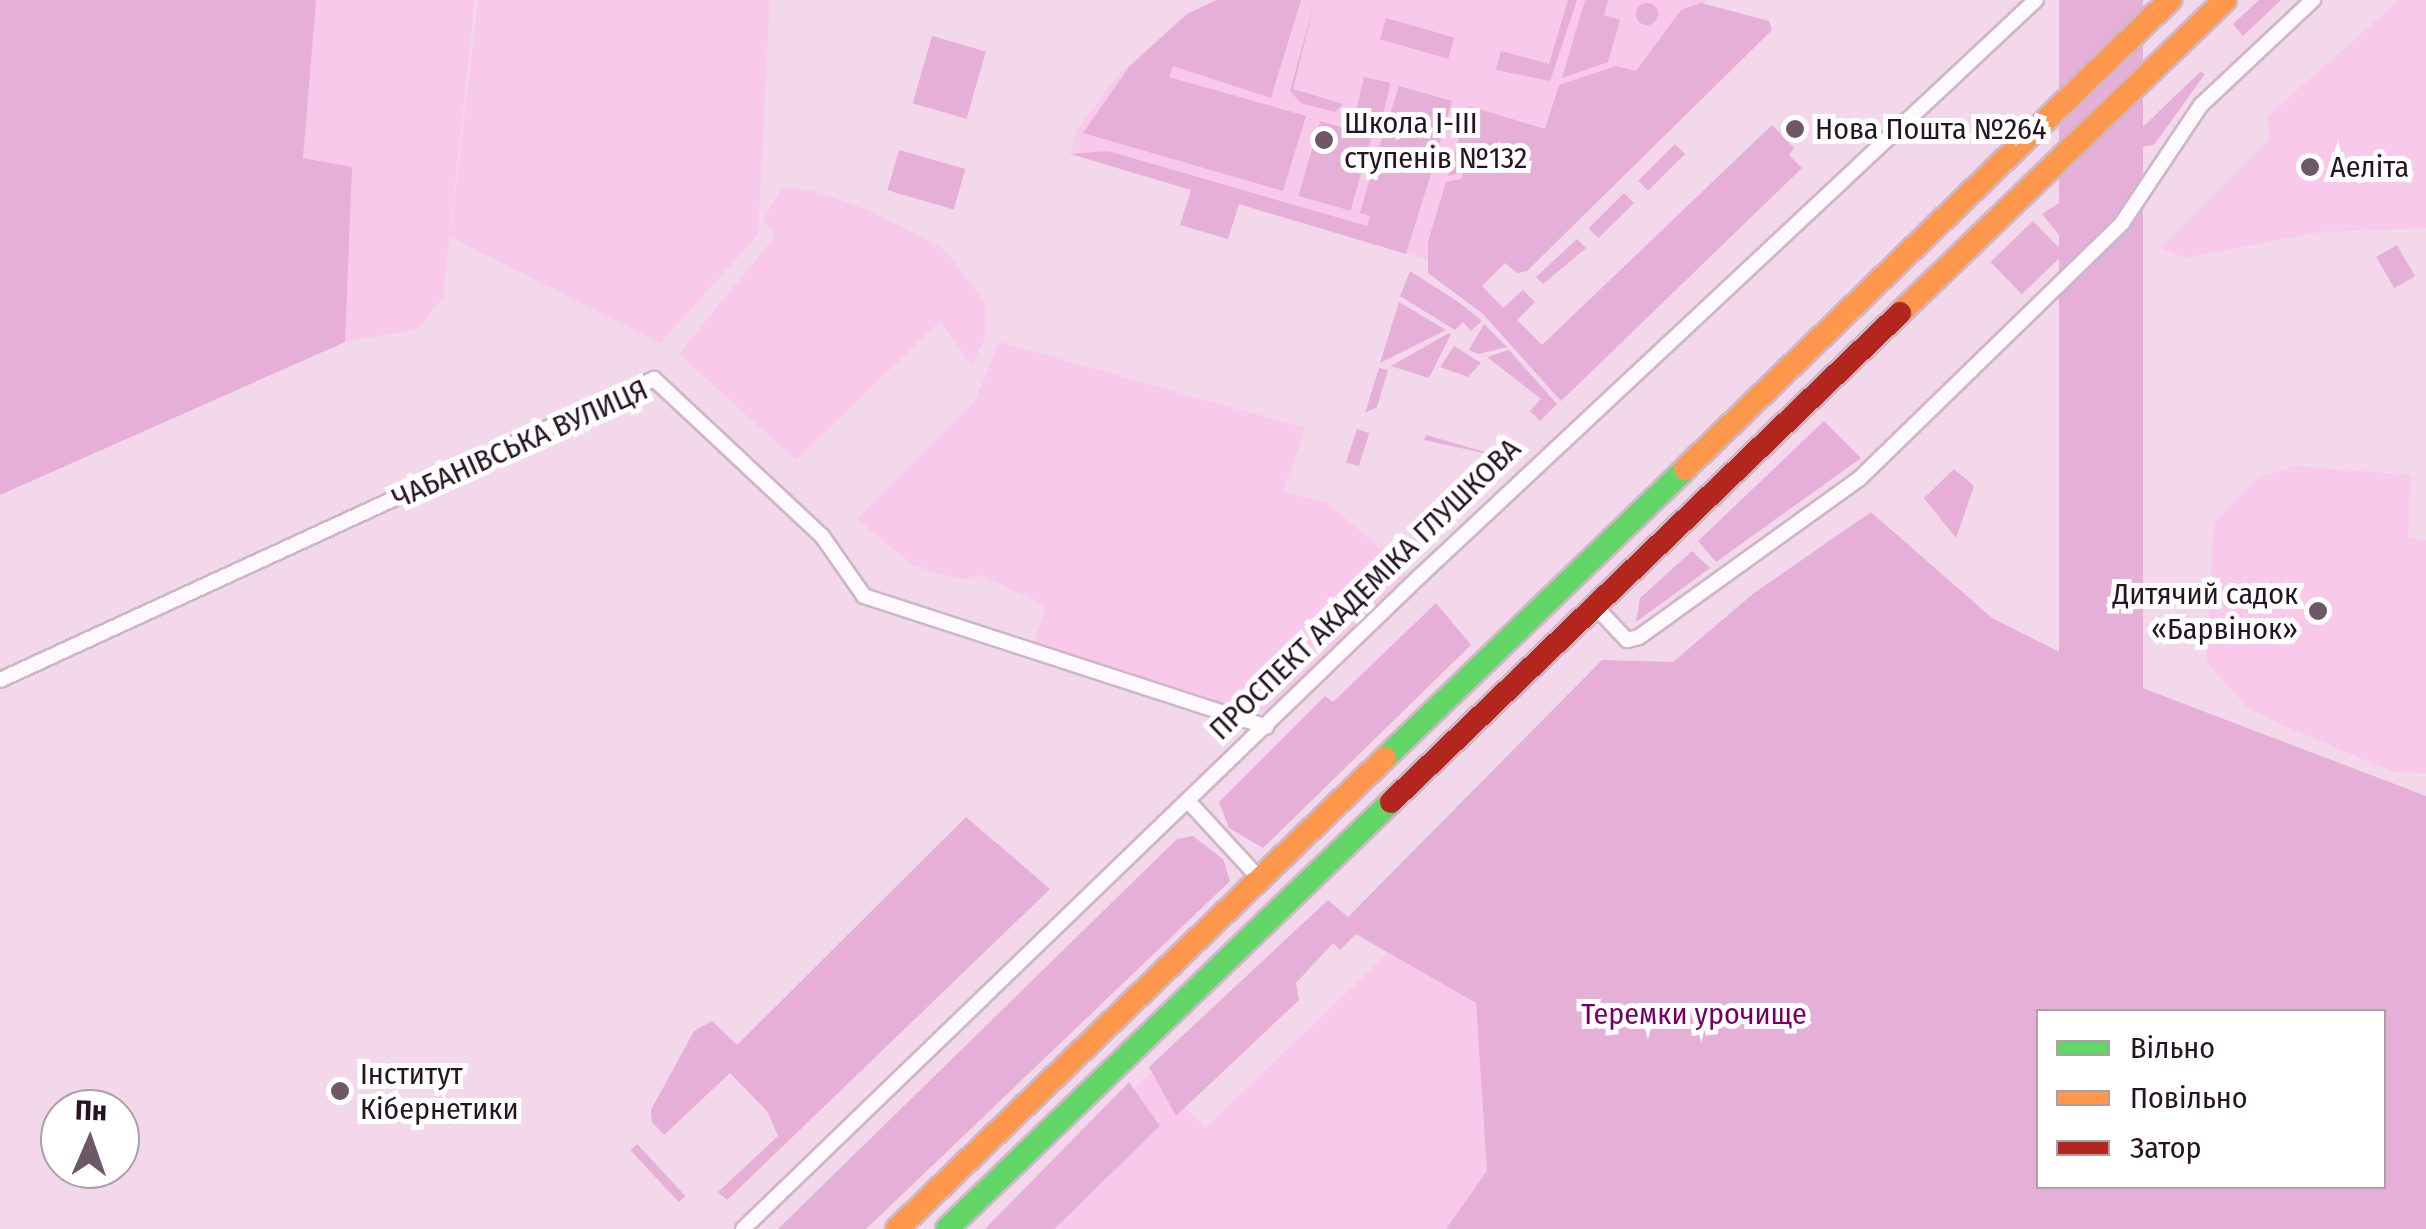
<!DOCTYPE html>
<html>
<head>
<meta charset="utf-8">
<style>
	body { margin:0 }
	#map { position:relative; width:2426px; height:1229px; overflow:hidden; background:#f2d8ea; font-family:"Fira Sans Condensed",sans-serif }
	div>[style] { position:absolute }
	.built>* { inset:0; background:#f8c9eb }
	.green>* { inset:0; background:#e5afd7; transform-origin:0 0 }
	.round { border-radius:50% }
	.roads { filter:drop-shadow(2px 0 #cdb7c7) drop-shadow(-2px 0 #cdb7c7) drop-shadow(0 2px #cdb7c7) drop-shadow(0 -2px #cdb7c7) }
	.street>* { height:14px; margin:-7px; padding:0 7px; transform-origin:7px; border-radius:7px; background:#fdf9fc }
	.fast>* { height:22px; margin:-11px; padding:0 11px; transform-origin:11px; border-radius:11px; background:#63d668 }
	.slow>* { height:22px; margin:-11px; padding:0 11px; transform-origin:11px; border-radius:11px; background:#ff974d }
	.jam>* { height:22px; margin:-11px; padding:0 11px; transform-origin:11px; border-radius:11px; background:#b3261e }
	.dots>* { width:28px; height:28px; translate:-50% -50%; box-sizing:border-box; border:5px solid #fff; border-radius:50% }
	span { translate:-50% -50%; white-space:nowrap; text-align:center; line-height:1.15; -webkit-text-stroke:10px #fff; paint-order:stroke }
	.poi-label { font-size:30px; color:#271322 }
	.left { translate:0 -50%; text-align:left }
	.right { translate:-100% -50%; text-align:right }
	.street-label { font-size:30px; color:#271322 }
	.park-label { font-size:30px; color:#730062 }
	.legend { position:absolute; left:2036px; top:1009px; width:350px; height:180px; box-sizing:border-box; background:#fff; border:2px solid #a9a1a7; margin:0; padding:12px 18px; list-style:none; font-size:30px; color:#271322 }
	.legend li { display:flex; align-items:center; gap:20px; height:50px }
	.legend b { width:50px; border:2px solid #a9a1a7 }
	.north { position:absolute; left:40px; top:1089px; width:100px; height:100px; box-sizing:border-box; background:#fff; border:2px solid #a9a1a7; border-radius:50%; rotate:2deg; font-size:28px; font-weight:700; line-height:40px; text-align:center; color:#271322 }
	.north::after { content:''; display:block; margin:auto; width:35px; height:45px; background:#6e5868; clip-path:polygon(50% 0,100% 100%,50% 72%,0 100%) }
</style>
</head>
<body>
<div id="map">
	<div class="built">
		<div style="clip-path:polygon(314px 0,475px 0,443px 297px,418px 329px,345px 342px,345px 250px,303px 158px)"></div>
		<div style="clip-path:polygon(478px 0,770px 0,758px 235px,660px 343px,450px 237px)"></div>
		<div style="clip-path:polygon(1216px 0,1706px 0,1698px 26px,1441px 264px,1070px 154px,1077px 130px,1121px 72px,1187px 14px)"></div>
		<div style="clip-path:polygon(2399px 0,2426px 0,2426px 228px,2320px 232px,2185px 258px,2160px 248px,2269px 139px,2268px 116px)"></div>
		<div style="clip-path:polygon(782px 187px,816px 191px,873px 212px,944px 249px,985px 302px,986px 335px,972px 366px,940px 321px,796px 460px,679px 354px,775px 236px,763px 220px)"></div>
		<div style="clip-path:polygon(999px 342px,1305px 428px,1283px 492px,1326px 502px,1405px 569px,1405px 578px,1271px 707px,1257px 713px,1033px 646px,1045px 609px,1037px 601px,979px 575px,960px 580px,913px 565px,857px 519px,975px 401px)"></div>
		<div style="clip-path:polygon(2294px 466px,2411px 475px,2408px 538px,2426px 540px,2426px 773px,2393px 772px,2280px 724px,2247px 707px,2206px 662px,2214px 523px,2259px 478px)"></div>
		<div style="clip-path:polygon(1389px 952px,1476px 1003px,1487px 1172px,1446px 1229px,990px 1229px,1150px 1073px,1205px 1128px)"></div>
	</div>
	<div class="green">
		<div style="clip-path:polygon(0 0,316px 0,303px 158px,352px 167px,345px 342px,0 495px)"></div>
		<div style="clip-path:polygon(1217px 0,1301px 0,1271px 98px,1173px 66px,1169px 77px,1306px 116px,1283px 191px,1083px 133px,1130px 66px,1187px 14px)"></div>
		<div style="clip-path:polygon(1315px 0,1293px 89px,1343px 104px,1335px 112px,1301px 103px,1290px 91px)"></div>
		<div style="clip-path:polygon(1568px 0,1577px 0,1550px 81px,1496px 70px,1501px 51px,1549px 64px)"></div>
		<div style="clip-path:polygon(1585px 0,1608px 0,1604px 15px,1620px 20px,1608px 62px,1562px 78px)"></div>
		<div style="left:2059px;top:0;width:84px;height:852px"></div>
		<div style="clip-path:polygon(2259px 0,2281px 0,2243px 36px,2233px 24px)"></div>
		<div class="round" style="left:1636px;top:3px;width:22px;height:22px"></div>
		<div style="clip-path:polygon(1701px 3px,1769px 21px,1772px 30px,1527px 271px,1517px 273px,1505px 263px,1482px 286px,1503px 308px,1523px 290px,1535px 302px,1517px 320px,1542px 345px,1772px 125px,1794px 148px,1789px 155px,1802px 168px,1561px 401px,1483px 314px,1428px 273px,1428px 242px,1446px 182px,1461px 179px,1468px 160px,1461px 158px,1457px 174px,1448px 176px,1469px 106px,1545px 129px,1559px 85px,1616px 66px,1636px 71px,1681px 10px)"></div>
		<div style="left:1386px;top:18px;width:71px;height:22px;rotate:16deg"></div>
		<div style="left:932px;top:36px;width:56px;height:70px;rotate:16deg"></div>
		<div style="clip-path:polygon(2200px 72px,2205px 74px,2154px 145px,2131px 148px,2127px 163px,2135px 174px,2070px 248px,2042px 214px,2073px 194px)"></div>
		<div style="left:1364px;top:77px;width:27px;height:46px;rotate:13deg"></div>
		<div style="clip-path:polygon(1399px 86px,1452px 101px,1435px 158px,1428px 162px,1434px 164px,1406px 254px,1239px 204px,1228px 239px,1180px 225px,1191px 190px,1071px 154px,1108px 151px,1367px 226px,1370px 216px,1360px 213px,1376px 157px,1387px 160px,1388px 154px,1378px 151px)"></div>
		<div style="left:1320px;top:121px;width:54px;height:78px;rotate:16deg"></div>
		<div style="left:1675px;top:144px;width:14px;height:52px;rotate:45deg"></div>
		<div style="left:899px;top:150px;width:69px;height:42px;rotate:16deg"></div>
		<div style="left:1624px;top:193px;width:14px;height:50px;rotate:45deg"></div>
		<div style="left:2033px;top:221px;width:45px;height:59px;rotate:46deg"></div>
		<div style="clip-path:polygon(1577px 239px,1586px 248px,1543px 284px,1536px 277px)"></div>
		<div style="left:2397px;top:245px;width:36px;height:24px;rotate:60deg"></div>
		<div style="clip-path:polygon(1410px 271px,1457px 301px,1482px 321px,1471px 331px,1463px 322px,1455px 330px,1400px 296px)"></div>
		<div style="clip-path:polygon(1399px 302px,1446px 330px,1380px 363px)"></div>
		<div style="clip-path:polygon(1484px 324px,1507px 347px,1478px 354px,1469px 350px)"></div>
		<div style="clip-path:polygon(1451px 334px,1429px 378px,1391px 366px,1449px 333px)"></div>
		<div style="clip-path:polygon(1454px 346px,1481px 363px,1468px 377px,1440px 367px)"></div>
		<div style="clip-path:polygon(1509px 350px,1557px 404px,1540px 421px,1530px 411px,1541px 399px,1487px 357px)"></div>
		<div style="clip-path:polygon(1379px 368px,1388px 370px,1377px 407px,1365px 413px)"></div>
		<div style="clip-path:polygon(1824px 421px,1861px 458px,1716px 562px,1698px 541px)"></div>
		<div style="left:1357px;top:429px;width:13px;height:35px;rotate:18deg"></div>
		<div style="clip-path:polygon(1426px 435px,1502px 457px,1424px 440px)"></div>
		<div style="clip-path:polygon(1954px 469px,1974px 486px,1956px 538px,1924px 498px)"></div>
		<div style="clip-path:polygon(evenodd,1871px 512px,1992px 618px,2095px 670px,2426px 796px,2426px 1229px,1446px 1229px,1487px 1171px,1476px 1003px,1356px 934px,1340px 950px,1333px 943px,1296px 983px,1299px 1000px,1176px 1116px,1149px 1067px,1328px 900px,1348px 917px,1602px 660px,1673px 662px,1754px 593px,1871px 512px,2038px 1012px,2384px 1012px,2384px 1186px,2038px 1186px,2038px 1012px)"></div>
		<div style="clip-path:polygon(1692px 551px,1710px 568px,1636px 622px,1640px 598px)"></div>
		<div style="clip-path:polygon(1436px 603px,1471px 645px,1263px 848px,1229px 828px,1219px 802px,1325px 696px,1333px 702px)"></div>
		<div style="clip-path:polygon(966px 817px,1050px 889px,727px 1200px,718px 1192px,778px 1136px,767px 1111px,730px 1073px,664px 1135px,652px 1122px,651px 1110px,694px 1031px,712px 1021px,737px 1045px)"></div>
		<div style="clip-path:polygon(1193px 836px,1223px 859px,1230px 881px,866px 1229px,778px 1229px,1177px 839px)"></div>
		<div style="clip-path:polygon(1129px 1082px,1160px 1126px,1054px 1229px,985px 1229px)"></div>
		<div style="left:637px;top:1144px;width:71px;height:9px;rotate:47deg"></div>
	</div>
	<div class="roads">
		<div class="street">
			<div style="left:1593px;top:604px;width:50px;rotate:46.6deg"></div>
			<div style="left:1627px;top:640px;width:12px;rotate:-14deg"></div>
			<div style="left:1639px;top:637px;width:272px;rotate:-35.7deg"></div>
			<div style="left:1860px;top:478px;width:366px;rotate:-44.2deg"></div>
			<div style="left:2122px;top:223px;width:142px;rotate:-56.2deg"></div>
			<div style="left:2201px;top:105px;width:154px;rotate:-43.2deg"></div>
			<div style="left:0;top:680px;width:720px;rotate:-24.71deg"></div>
			<div style="left:654px;top:379px;width:230px;rotate:43.1deg"></div>
			<div style="left:822px;top:536px;width:73px;rotate:55deg"></div>
			<div style="left:864px;top:596px;width:423px;rotate:18deg"></div>
			<div style="left:1189px;top:802px;width:103px;rotate:47.4deg"></div>
			<div style="left:743px;top:1229px;width:941px;rotate:-43.97deg"></div>
			<div style="left:1420px;top:576px;width:843px;rotate:-43.08deg"></div>
		</div>
		<div class="fast">
			<div style="left:1385px;top:758px;width:417px;rotate:-43.9deg"></div>
			<div style="left:947px;top:1229px;width:616px;rotate:-43.88deg"></div>
		</div>
		<div class="slow">
			<div style="left:1900px;top:313px;width:451px;rotate:-43.9deg"></div>
			<div style="left:1685px;top:469px;width:675px;rotate:-44.04deg"></div>
			<div style="left:897px;top:1229px;width:678px;rotate:-43.98deg"></div>
		</div>
		<div class="jam">
			<div style="left:1391px;top:802px;width:706px;rotate:-43.85deg"></div>
		</div>
	</div>
	<div class="dots">
		<div style="left:1795px;top:129px;background:#6e5868"></div>
		<div style="left:1324px;top:140px;background:#6e5868"></div>
		<div style="left:2310px;top:167px;background:#6e5868"></div>
		<div style="left:2318px;top:611px;background:#6e5868"></div>
		<div style="left:340px;top:1091px;background:#6e5868"></div>
	</div>
	<div class="poi-label">
		<span class="left" style="left:1344px;top:140px">Школа І-ІІІ<br>ступенів №132</span>
		<span class="left" style="left:1815px;top:129px">Нова Пошта №264</span>
		<span class="left" style="left:2330px;top:167px">Аеліта</span>
		<span class="right" style="left:2298px;top:611px">Дитячий садок<br>«Барвінок»</span>
		<span class="left" style="left:360px;top:1091px">Інститут<br>Кібернетики</span>
	</div>
	<div class="street-label">
		<span style="left:520px;top:444px;rotate:-24deg">ЧАБАНІВСЬКА ВУЛИЦЯ</span>
		<span style="left:1365px;top:589px;rotate:-44deg">ПРОСПЕКТ АКАДЕМІКА ГЛУШКОВА</span>
	</div>
	<div class="park-label">
		<span style="left:1694px;top:1014px">Теремки урочище</span>
	</div>
	<ul class="legend">
	<li><b style="height:12px;background:#63d668"></b>Вільно</li>
	<li><b style="height:12px;background:#ff974d"></b>Повільно</li>
	<li><b style="height:12px;background:#b3261e"></b>Затор</li>
	</ul>
	<div class="north">Пн</div>
</div>
</body>
</html>
